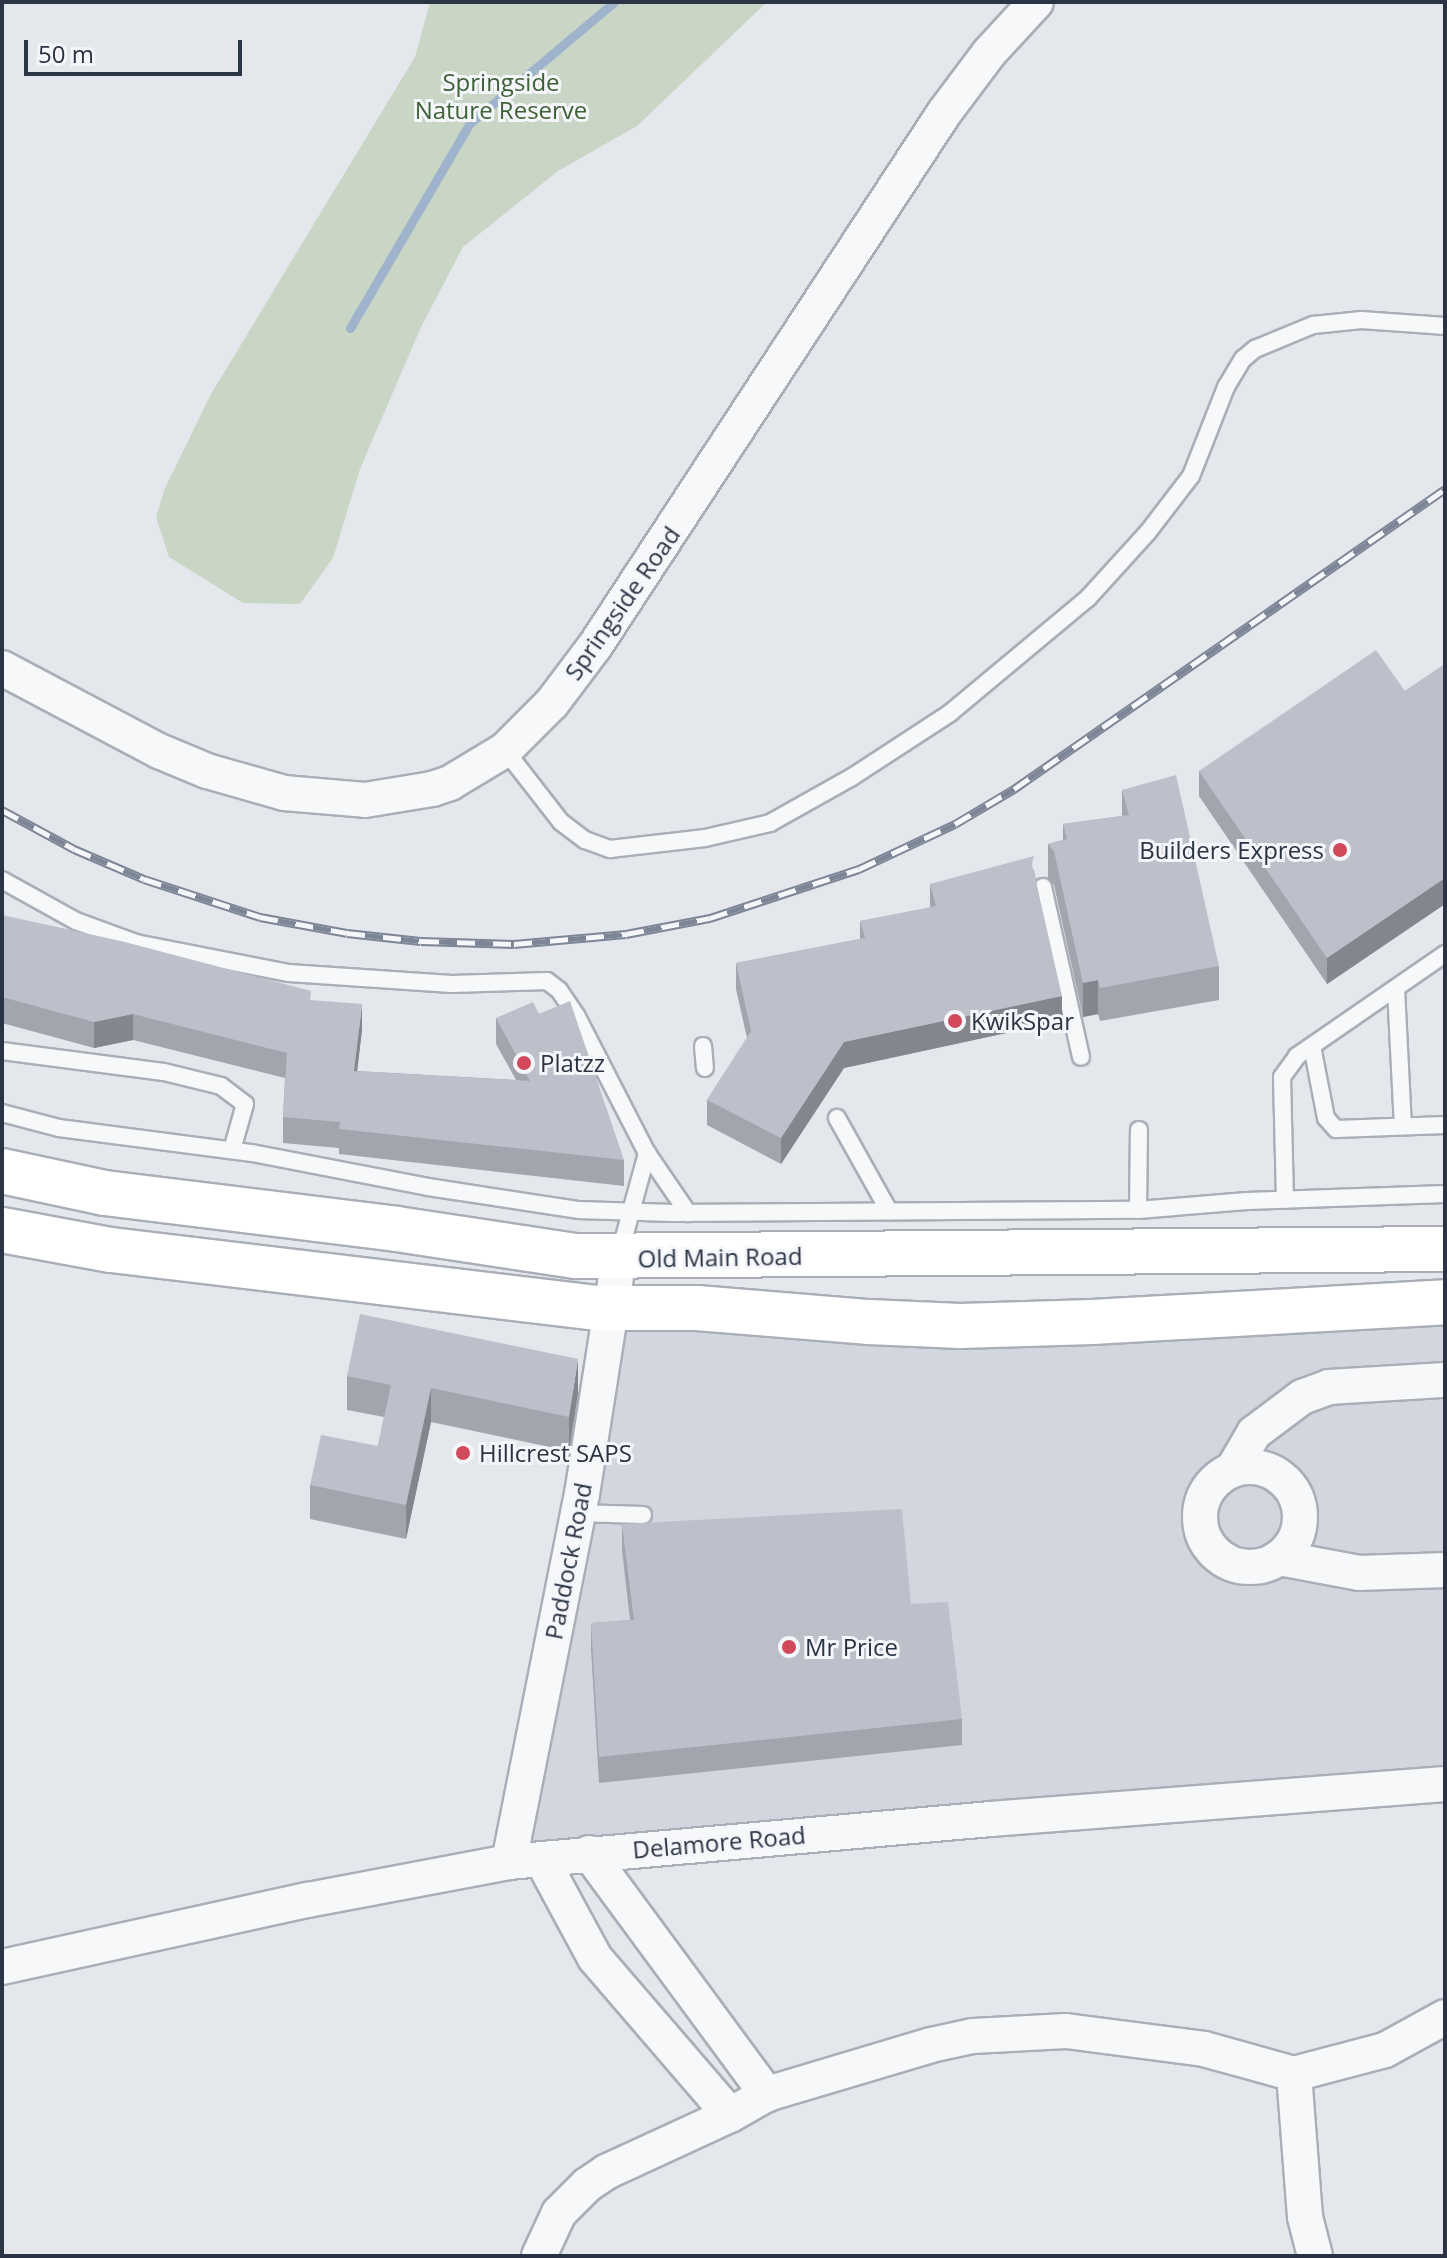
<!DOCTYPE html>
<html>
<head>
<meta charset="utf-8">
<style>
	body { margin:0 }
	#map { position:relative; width:1447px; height:2258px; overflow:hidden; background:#e4e7ec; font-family:"Open Sans",sans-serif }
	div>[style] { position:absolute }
	.built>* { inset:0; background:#d2d6de }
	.green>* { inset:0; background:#c9d6c5 }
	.stream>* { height:9px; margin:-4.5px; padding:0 4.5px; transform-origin:4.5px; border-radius:4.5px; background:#9fb4cc }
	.roads { filter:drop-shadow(2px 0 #a9aeb7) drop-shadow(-2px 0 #a9aeb7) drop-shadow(0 2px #a9aeb7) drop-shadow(0 -2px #a9aeb7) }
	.lane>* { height:16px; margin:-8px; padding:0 8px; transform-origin:8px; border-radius:8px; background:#f7f8fa }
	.street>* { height:34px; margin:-17px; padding:0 17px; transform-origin:17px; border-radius:17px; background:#f7f8fa }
	.street>.ring { margin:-17px; padding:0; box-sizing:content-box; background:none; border:34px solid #f7f8fa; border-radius:50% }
	.secondary>* { height:44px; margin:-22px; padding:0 22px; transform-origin:22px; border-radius:22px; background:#fff }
	.rail>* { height:9px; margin-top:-4.5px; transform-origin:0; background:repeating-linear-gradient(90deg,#f4f6f9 0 18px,#7d8696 0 36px); box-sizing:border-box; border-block:2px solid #7d8696 }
	.wall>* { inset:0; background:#a1a5ae }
	.shaded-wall>* { inset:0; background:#83868d }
	.building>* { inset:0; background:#bbc0ca }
	.dots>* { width:22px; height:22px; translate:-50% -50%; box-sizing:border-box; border:4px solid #f4f6f9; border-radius:50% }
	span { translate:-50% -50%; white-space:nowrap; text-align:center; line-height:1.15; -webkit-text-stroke:6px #f4f6f9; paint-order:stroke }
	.park-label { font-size:24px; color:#3f6138 }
	.street-label { font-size:24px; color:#2b3445 }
	.poi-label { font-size:24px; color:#2b3445 }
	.right { translate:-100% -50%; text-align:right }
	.left { translate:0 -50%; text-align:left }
	.frame { position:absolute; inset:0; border:4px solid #2b3445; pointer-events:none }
	.scale { position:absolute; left:24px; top:40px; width:218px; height:36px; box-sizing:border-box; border:4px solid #2b3445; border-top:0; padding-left:10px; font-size:24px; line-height:28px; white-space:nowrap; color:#2b3445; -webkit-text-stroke:6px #f4f6f9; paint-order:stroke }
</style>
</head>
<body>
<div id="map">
	<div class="built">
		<div style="clip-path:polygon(1445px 1302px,1445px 1784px,509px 1862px,612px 1308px)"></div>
	</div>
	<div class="green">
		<div style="clip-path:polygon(430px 2px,767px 2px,637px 126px,558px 171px,463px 247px,421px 327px,360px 469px,333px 558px,300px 604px,243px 603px,169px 557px,156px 517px,165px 488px,211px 394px,415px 57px)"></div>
	</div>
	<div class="stream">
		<div style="left:350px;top:328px;width:238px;rotate:-59.7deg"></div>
		<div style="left:470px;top:123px;width:188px;rotate:-40deg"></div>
	</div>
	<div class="roads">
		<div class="lane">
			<div style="left:505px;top:750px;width:91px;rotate:52.1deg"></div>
			<div style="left:561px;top:822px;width:30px;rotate:37deg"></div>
			<div style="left:585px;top:840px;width:27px;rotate:20deg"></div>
			<div style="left:610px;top:849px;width:96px;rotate:-6.6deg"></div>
			<div style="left:705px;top:838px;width:67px;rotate:-13deg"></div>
			<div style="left:770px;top:823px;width:94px;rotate:-29.3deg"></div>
			<div style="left:852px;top:777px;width:117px;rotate:-33.1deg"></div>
			<div style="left:950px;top:713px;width:180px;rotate:-39.8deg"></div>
			<div style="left:1088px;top:598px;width:89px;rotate:-47.7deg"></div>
			<div style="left:1148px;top:532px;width:71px;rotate:-52.5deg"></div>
			<div style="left:1191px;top:476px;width:96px;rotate:-68.5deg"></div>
			<div style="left:1226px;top:387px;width:33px;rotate:-59deg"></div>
			<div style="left:1243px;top:359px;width:16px;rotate:-40deg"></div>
			<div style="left:1255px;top:349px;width:63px;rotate:-22.5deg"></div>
			<div style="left:1313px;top:325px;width:49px;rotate:-5.8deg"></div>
			<div style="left:1362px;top:320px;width:83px;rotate:4.1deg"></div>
			<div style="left:2px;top:880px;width:85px;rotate:29deg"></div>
			<div style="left:76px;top:921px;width:64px;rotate:20.1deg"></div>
			<div style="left:136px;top:943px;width:156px;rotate:11.1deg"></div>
			<div style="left:289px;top:973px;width:163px;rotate:3.9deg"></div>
			<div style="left:452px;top:984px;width:95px;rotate:-1.8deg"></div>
			<div style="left:547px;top:981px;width:15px;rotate:37deg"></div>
			<div style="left:559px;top:990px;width:30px;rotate:56deg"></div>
			<div style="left:576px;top:1015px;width:155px;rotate:62.8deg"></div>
			<div style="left:647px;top:1153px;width:73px;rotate:55.7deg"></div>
			<div style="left:1043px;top:887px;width:174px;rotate:77.4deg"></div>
			<div style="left:1396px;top:989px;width:137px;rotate:87.1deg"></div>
			<div style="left:703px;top:1046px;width:22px;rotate:85deg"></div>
			<div style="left:1312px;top:1046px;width:73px;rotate:79deg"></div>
			<div style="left:1326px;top:1118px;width:15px;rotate:48deg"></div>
			<div style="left:1336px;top:1129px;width:109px;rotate:-2.1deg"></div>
			<div style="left:2px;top:1051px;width:163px;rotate:7.4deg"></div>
			<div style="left:164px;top:1072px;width:59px;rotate:13.8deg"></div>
			<div style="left:221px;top:1086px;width:30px;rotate:37deg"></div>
			<div style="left:245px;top:1104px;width:48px;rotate:105.8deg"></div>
			<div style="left:2px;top:1113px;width:59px;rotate:14.7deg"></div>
			<div style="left:59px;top:1128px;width:195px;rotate:7.4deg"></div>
			<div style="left:252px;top:1153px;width:179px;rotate:10.9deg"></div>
			<div style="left:428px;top:1187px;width:153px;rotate:8.7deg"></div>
			<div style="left:579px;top:1210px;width:94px;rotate:1.8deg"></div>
			<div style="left:673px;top:1213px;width:465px;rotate:-0.4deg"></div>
			<div style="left:1138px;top:1210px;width:109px;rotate:-4.7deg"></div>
			<div style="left:1247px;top:1201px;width:198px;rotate:-2deg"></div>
			<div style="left:837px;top:1118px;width:107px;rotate:60.8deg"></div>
			<div style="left:1285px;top:1200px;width:123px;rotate:-91.4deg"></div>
			<div style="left:1282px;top:1077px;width:26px;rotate:-54deg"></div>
			<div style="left:1297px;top:1056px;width:180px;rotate:-34.6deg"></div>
			<div style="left:1138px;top:1210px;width:80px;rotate:-89.3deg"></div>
			<div style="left:620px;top:1252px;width:103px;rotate:-74.7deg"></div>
			<div style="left:577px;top:1513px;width:66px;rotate:1.7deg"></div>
		</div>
		<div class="street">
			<div style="left:2px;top:668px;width:178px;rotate:27.9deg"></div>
			<div style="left:159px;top:751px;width:52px;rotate:22.6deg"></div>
			<div style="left:207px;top:771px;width:80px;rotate:15.9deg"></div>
			<div style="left:284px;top:793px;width:81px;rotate:4.9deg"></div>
			<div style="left:365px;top:800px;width:68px;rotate:-9.3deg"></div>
			<div style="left:432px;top:789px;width:19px;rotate:-18deg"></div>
			<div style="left:450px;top:783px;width:64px;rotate:-31deg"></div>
			<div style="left:505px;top:750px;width:66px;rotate:-45deg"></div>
			<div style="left:552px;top:703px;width:71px;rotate:-53deg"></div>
			<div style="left:595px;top:646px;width:637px;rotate:-56.78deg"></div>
			<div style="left:944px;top:113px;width:75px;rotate:-53.1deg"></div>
			<div style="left:989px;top:53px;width:69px;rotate:-47.3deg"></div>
			<div class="ring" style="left:1200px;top:1467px;width:66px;height:66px"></div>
			<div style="left:1233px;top:1469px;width:42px;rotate:-59.7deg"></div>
			<div style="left:1254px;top:1433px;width:60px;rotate:-36.9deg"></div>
			<div style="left:1302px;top:1397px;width:29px;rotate:-20deg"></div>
			<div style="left:1329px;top:1387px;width:116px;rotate:-3.5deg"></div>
			<div style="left:1279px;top:1558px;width:82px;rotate:10.5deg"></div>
			<div style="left:1360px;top:1573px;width:85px;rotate:-2deg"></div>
			<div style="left:589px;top:1853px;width:300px;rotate:53.6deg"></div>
			<div style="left:542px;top:1860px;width:111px;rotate:61.6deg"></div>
			<div style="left:595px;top:1958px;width:207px;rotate:49.3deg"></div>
			<div style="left:509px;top:1862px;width:375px;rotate:-78.8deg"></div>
			<div style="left:582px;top:1494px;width:239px;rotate:-81.1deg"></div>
			<div style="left:2px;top:1967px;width:313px;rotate:-12.4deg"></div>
			<div style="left:308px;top:1900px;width:205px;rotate:-10.7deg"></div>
			<div style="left:509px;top:1862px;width:484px;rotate:-5.1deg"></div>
			<div style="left:991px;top:1819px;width:455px;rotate:-4.4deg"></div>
			<div style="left:1294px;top:2074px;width:143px;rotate:85.6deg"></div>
			<div style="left:1305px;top:2217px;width:40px;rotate:75.6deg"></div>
			<div style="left:539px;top:2256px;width:47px;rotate:-65.1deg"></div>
			<div style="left:559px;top:2213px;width:40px;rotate:-45deg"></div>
			<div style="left:587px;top:2185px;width:23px;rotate:-34deg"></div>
			<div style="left:606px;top:2172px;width:136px;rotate:-24.7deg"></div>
			<div style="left:730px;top:2115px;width:43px;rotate:-29.6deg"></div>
			<div style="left:767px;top:2094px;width:171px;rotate:-16.6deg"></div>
			<div style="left:931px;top:2045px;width:43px;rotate:-12.1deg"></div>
			<div style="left:973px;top:2036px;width:93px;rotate:-3.1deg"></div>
			<div style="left:1066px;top:2031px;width:139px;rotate:7.4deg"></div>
			<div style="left:1204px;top:2049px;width:93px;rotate:15.5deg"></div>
			<div style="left:1294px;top:2074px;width:94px;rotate:-14.8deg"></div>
			<div style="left:1385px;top:2050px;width:68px;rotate:-28.8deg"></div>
		</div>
		<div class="secondary">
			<div style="left:2px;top:1171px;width:105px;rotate:12.1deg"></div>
			<div style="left:105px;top:1193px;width:294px;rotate:7deg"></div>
			<div style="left:397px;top:1229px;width:180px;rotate:8.6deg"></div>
			<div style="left:575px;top:1256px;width:870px;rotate:-0.46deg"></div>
			<div style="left:2px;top:1230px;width:111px;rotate:10.4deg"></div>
			<div style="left:111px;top:1250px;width:493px;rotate:6.8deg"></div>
			<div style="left:601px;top:1308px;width:96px"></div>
			<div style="left:697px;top:1308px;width:173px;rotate:4.7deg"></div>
			<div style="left:869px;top:1322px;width:91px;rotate:2.5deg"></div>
			<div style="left:960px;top:1326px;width:132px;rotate:-1.7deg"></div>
			<div style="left:1092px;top:1322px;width:354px;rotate:-3.2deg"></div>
		</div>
	</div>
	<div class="rail">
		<div style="left:2px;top:810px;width:82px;rotate:28.4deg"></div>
		<div style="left:74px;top:849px;width:76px;rotate:23.2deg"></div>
		<div style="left:144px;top:879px;width:122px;rotate:18.1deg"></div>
		<div style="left:260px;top:917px;width:88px;rotate:10.4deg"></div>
		<div style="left:347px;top:933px;width:74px;rotate:6.2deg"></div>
		<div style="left:421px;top:941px;width:93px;rotate:1.8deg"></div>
		<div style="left:514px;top:944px;width:112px;rotate:-5.1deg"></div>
		<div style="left:626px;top:934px;width:86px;rotate:-10.8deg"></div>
		<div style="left:710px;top:918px;width:157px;rotate:-18.2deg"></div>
		<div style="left:859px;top:869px;width:106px;rotate:-25.1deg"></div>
		<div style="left:955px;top:824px;width:69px;rotate:-30.7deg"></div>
		<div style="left:1014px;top:789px;width:525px;rotate:-34.84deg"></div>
	</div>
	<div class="wall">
		<div style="clip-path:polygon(1445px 664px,1445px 904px,1327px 984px,1199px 796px,1199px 771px,1405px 691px)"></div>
		<div style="clip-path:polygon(1122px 790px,1219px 966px,1219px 1000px,1100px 1021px,1098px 1014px,1083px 1017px,1054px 885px,1048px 878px,1048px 844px,1063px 840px,1063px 824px,1122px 816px)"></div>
		<div style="clip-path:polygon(1034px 870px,1062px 1021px,844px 1068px,781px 1164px,707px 1125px,707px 1100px,747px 1038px,736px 989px,736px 963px,860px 939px,860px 921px,930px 908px,930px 884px)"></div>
		<div style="clip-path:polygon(2px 915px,311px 1000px,362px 1030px,357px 1071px,516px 1080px,496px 1044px,496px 1018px,624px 1160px,624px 1186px,339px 1154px,339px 1148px,283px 1143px,283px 1117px,285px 1078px,133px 1040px,94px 1048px,2px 1023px)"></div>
		<div style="clip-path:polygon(347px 1376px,578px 1393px,569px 1451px,431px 1422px,406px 1539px,310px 1519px,310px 1485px,378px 1446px,384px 1417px,347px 1410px)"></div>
		<div style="clip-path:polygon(622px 1524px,911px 1604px,962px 1719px,962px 1745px,599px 1783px,591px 1649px,591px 1623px,630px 1620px,622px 1550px)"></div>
	</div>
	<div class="shaded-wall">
		<div style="clip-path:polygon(1445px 878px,1445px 904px,1327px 984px,1327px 958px)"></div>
		<div style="clip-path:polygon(1098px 980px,1098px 1014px,1083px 1017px,1083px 983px)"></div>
		<div style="clip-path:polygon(1062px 996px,1062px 1021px,844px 1068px,781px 1164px,781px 1138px,844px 1042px)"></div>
		<div style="clip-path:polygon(362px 1004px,362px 1030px,354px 1097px,354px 1071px)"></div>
		<div style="clip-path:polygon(133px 1014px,133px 1040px,94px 1048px,94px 1022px)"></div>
		<div style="clip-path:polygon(578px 1359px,578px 1393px,569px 1451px,569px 1417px)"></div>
		<div style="clip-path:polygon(431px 1388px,431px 1422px,406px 1539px,406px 1505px)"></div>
	</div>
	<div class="building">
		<div style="clip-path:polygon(1376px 650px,1405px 691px,1445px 664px,1445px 878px,1327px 958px,1199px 771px)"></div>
		<div style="clip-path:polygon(1176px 775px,1219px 966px,1100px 988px,1098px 980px,1083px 983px,1054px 851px,1048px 844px,1067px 839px,1063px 824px,1129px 815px,1122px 790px)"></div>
		<div style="clip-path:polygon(1034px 856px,1032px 864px,1062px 996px,844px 1042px,781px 1138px,707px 1100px,751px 1031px,736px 963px,865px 938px,860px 921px,936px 906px,930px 884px)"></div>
		<div style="clip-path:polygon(2px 915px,121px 941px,311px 991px,310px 1000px,362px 1004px,354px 1071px,530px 1081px,496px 1018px,533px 1002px,539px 1014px,570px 1001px,624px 1160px,339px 1129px,340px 1122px,283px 1117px,287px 1053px,133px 1014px,94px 1022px,2px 997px)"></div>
		<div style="clip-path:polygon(360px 1314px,578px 1359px,569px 1417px,431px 1388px,406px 1505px,310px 1485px,321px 1435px,378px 1446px,391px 1385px,347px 1376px)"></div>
		<div style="clip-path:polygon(902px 1509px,911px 1604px,948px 1602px,962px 1719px,599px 1757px,591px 1623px,634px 1620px,622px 1524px)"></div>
	</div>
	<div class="dots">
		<div style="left:1340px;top:850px;background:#d1495b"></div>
		<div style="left:955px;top:1021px;background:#d1495b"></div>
		<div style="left:524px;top:1063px;background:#d1495b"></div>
		<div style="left:463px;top:1453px;background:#d1495b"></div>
		<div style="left:789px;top:1647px;background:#d1495b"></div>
	</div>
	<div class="park-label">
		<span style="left:501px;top:96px">Springside<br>Nature Reserve</span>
	</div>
	<div class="street-label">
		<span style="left:622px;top:603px;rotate:-55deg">Springside Road</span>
		<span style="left:720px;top:1257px;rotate:-1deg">Old Main Road</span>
		<span style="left:568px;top:1561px;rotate:-79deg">Paddock Road</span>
		<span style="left:719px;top:1842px;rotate:-5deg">Delamore Road</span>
	</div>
	<div class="poi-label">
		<span class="right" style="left:1324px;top:850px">Builders Express</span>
		<span class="left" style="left:971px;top:1021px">KwikSpar</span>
		<span class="left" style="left:540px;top:1063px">Platzz</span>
		<span class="left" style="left:479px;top:1453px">Hillcrest SAPS</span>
		<span class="left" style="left:805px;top:1647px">Mr Price</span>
	</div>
	<div class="frame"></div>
	<div class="scale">50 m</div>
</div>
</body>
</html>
